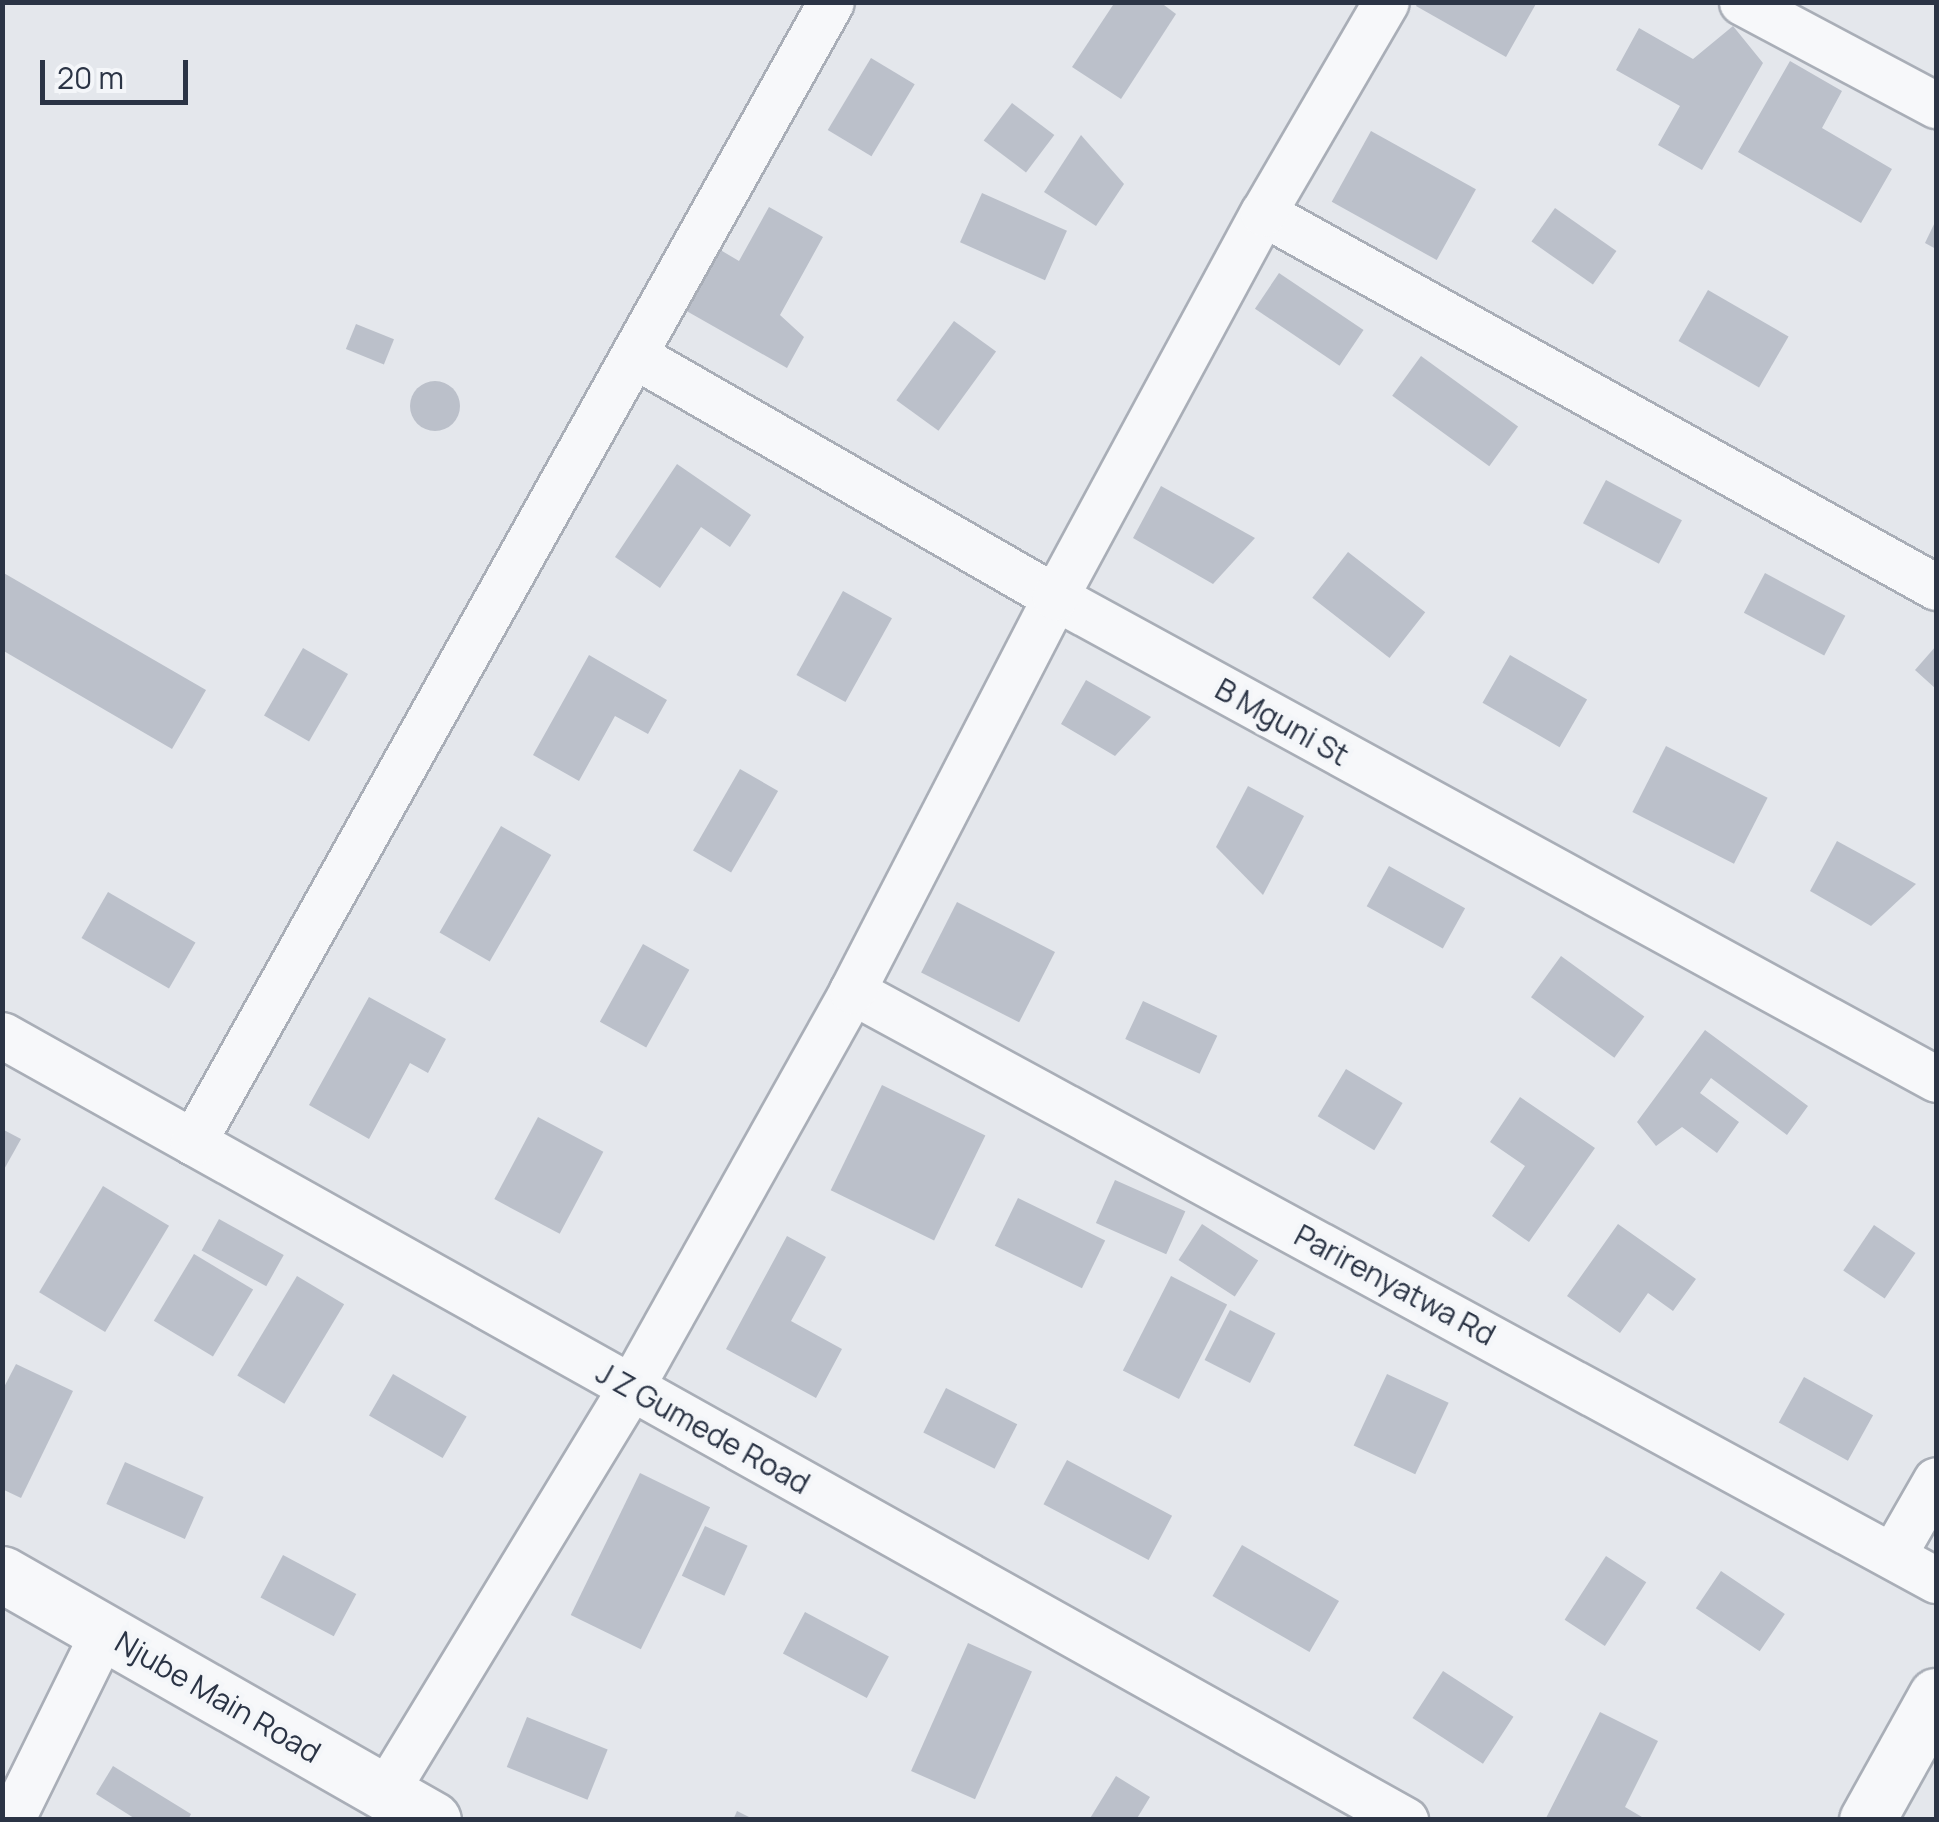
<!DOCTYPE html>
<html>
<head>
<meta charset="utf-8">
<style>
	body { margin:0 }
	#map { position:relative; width:1939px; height:1822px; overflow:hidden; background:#e4e7ec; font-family:Manrope,sans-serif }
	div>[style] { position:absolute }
	.building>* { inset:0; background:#bbc0ca; transform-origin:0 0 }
	.round { border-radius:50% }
	.roads { filter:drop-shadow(2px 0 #a9aeb7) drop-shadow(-2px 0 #a9aeb7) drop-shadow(0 2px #a9aeb7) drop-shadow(0 -2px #a9aeb7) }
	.minor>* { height:45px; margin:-22.5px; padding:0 22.5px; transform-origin:22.5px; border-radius:22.5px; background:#f7f8fa }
	.tertiary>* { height:55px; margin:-27.5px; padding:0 27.5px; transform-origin:27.5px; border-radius:27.5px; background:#f7f8fa }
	span { translate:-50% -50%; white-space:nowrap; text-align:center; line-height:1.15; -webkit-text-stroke:9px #f4f6f9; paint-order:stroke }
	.street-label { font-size:30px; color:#2b3445 }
	.frame { position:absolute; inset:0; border:5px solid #2b3445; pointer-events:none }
	.scale { position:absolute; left:40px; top:60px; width:148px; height:45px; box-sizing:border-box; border:5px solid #2b3445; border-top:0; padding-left:12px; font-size:30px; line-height:35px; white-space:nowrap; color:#2b3445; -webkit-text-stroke:8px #f4f6f9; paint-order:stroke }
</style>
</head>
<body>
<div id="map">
	<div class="building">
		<div style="clip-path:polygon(1115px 2px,1160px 2px,1176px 14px,1121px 99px,1072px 67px)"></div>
		<div style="clip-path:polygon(1418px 2px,1537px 2px,1506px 57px,1416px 6px)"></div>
		<div style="clip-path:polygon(1733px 26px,1763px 63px,1702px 170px,1658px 145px,1680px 106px,1616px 70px,1639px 28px,1693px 59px)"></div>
		<div style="left:871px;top:58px;width:51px;height:84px;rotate:31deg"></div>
		<div style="clip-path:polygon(1790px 61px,1842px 91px,1822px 128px,1892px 169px,1861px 223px,1738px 152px)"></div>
		<div style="left:1012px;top:103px;width:53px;height:47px;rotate:37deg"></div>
		<div style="left:1371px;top:131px;width:120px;height:81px;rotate:29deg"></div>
		<div style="clip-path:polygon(1081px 135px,1124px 184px,1096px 226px,1044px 192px)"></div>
		<div style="left:982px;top:193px;width:93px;height:54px;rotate:24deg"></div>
		<div style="clip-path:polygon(769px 207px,823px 237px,780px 315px,804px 337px,787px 368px,683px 309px,717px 248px,739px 261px)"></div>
		<div style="left:1555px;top:208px;width:75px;height:41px;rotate:35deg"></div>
		<div style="clip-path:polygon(1936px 220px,1936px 249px,1925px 243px)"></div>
		<div style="left:1279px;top:273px;width:102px;height:43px;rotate:34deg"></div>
		<div style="left:1708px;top:290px;width:93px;height:59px;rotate:30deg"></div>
		<div style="left:954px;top:321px;width:52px;height:98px;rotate:36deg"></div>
		<div style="left:356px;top:324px;width:41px;height:27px;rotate:22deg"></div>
		<div style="left:1421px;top:356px;width:120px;height:49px;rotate:36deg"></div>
		<div class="round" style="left:410px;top:381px;width:50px;height:50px"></div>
		<div style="clip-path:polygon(677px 464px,751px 515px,730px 547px,701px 527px,660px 588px,615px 557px)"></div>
		<div style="left:1606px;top:480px;width:86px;height:49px;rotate:28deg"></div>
		<div style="clip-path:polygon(1161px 486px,1255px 538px,1213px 584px,1133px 538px)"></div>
		<div style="left:1348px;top:552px;width:98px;height:58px;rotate:38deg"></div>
		<div style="clip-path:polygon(2px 572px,206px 690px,172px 749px,2px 650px)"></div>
		<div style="left:1765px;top:573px;width:91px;height:45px;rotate:28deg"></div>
		<div style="left:843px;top:591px;width:56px;height:96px;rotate:29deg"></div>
		<div style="clip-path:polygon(1936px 646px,1936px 689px,1915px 670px)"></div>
		<div style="left:303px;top:648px;width:52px;height:78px;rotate:30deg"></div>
		<div style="clip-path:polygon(589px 655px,667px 700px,648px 734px,615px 716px,579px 781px,533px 755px)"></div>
		<div style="left:1510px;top:655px;width:89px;height:55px;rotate:30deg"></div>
		<div style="clip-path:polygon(1086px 680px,1151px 717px,1115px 756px,1061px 724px)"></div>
		<div style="left:1666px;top:746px;width:114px;height:74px;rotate:27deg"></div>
		<div style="left:740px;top:769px;width:44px;height:94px;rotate:30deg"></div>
		<div style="clip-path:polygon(1248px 786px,1304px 816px,1263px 895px,1216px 847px)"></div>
		<div style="left:501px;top:826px;width:58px;height:123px;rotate:30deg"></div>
		<div style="clip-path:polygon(1837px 841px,1916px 884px,1871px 926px,1810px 891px)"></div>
		<div style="left:1389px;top:866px;width:87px;height:46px;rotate:29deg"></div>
		<div style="left:108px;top:892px;width:101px;height:53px;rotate:30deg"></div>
		<div style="left:957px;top:902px;width:110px;height:79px;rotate:27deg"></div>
		<div style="left:643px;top:944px;width:53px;height:89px;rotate:29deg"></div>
		<div style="left:1561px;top:956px;width:103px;height:51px;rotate:36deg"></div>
		<div style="clip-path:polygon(369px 997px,446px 1039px,428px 1073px,410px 1063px,369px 1139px,309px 1105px)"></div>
		<div style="left:1143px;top:1001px;width:82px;height:42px;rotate:25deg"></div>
		<div style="clip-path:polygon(1705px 1030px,1808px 1106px,1787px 1135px,1711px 1078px,1700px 1093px,1739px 1122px,1717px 1153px,1682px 1127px,1656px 1146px,1637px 1122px)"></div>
		<div style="left:1346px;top:1069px;width:66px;height:55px;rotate:31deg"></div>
		<div style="left:882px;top:1085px;width:115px;height:117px;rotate:26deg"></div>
		<div style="clip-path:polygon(1520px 1097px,1595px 1148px,1529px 1242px,1492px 1216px,1525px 1166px,1490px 1142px)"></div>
		<div style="left:538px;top:1117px;width:74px;height:93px;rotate:28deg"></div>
		<div style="clip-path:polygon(2px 1129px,21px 1139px,2px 1173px)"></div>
		<div style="left:1115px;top:1180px;width:77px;height:47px;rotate:24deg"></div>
		<div style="left:103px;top:1186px;width:77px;height:124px;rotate:31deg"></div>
		<div style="left:1018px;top:1198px;width:97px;height:53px;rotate:26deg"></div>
		<div style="left:219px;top:1219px;width:74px;height:36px;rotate:29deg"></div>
		<div style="left:1202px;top:1224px;width:67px;height:43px;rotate:33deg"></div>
		<div style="clip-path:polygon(1618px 1224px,1696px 1279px,1673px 1311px,1648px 1293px,1620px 1333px,1567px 1296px)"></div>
		<div style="left:1874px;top:1225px;width:50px;height:55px;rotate:34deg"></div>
		<div style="clip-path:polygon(787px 1236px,826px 1257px,791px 1321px,842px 1349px,816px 1398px,726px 1349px)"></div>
		<div style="left:194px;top:1254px;width:69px;height:78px;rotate:31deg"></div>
		<div style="left:297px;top:1276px;width:55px;height:116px;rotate:31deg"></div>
		<div style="left:1171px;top:1276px;width:63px;height:106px;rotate:27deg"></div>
		<div style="left:1230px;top:1310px;width:51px;height:56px;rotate:27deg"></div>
		<div style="clip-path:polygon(16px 1364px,73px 1391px,21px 1498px,2px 1489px,2px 1391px)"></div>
		<div style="left:393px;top:1374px;width:85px;height:48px;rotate:30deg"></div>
		<div style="left:1387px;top:1374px;width:68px;height:79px;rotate:25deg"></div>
		<div style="left:1804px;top:1377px;width:79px;height:52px;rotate:29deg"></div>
		<div style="left:946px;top:1388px;width:80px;height:50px;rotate:27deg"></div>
		<div style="left:1067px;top:1460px;width:119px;height:50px;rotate:28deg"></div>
		<div style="left:125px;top:1462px;width:86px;height:46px;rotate:24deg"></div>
		<div style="left:640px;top:1473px;width:78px;height:158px;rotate:26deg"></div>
		<div style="left:705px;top:1526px;width:47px;height:55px;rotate:25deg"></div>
		<div style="left:1242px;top:1545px;width:112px;height:59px;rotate:30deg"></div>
		<div style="left:283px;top:1555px;width:83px;height:48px;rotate:28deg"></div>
		<div style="left:1606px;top:1556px;width:48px;height:76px;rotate:33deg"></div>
		<div style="left:1721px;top:1571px;width:77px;height:45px;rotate:34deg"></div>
		<div style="left:805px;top:1612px;width:95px;height:47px;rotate:28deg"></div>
		<div style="left:968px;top:1643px;width:70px;height:140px;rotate:24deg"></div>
		<div style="left:1443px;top:1671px;width:84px;height:56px;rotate:33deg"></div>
		<div style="clip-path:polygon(1600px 1712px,1658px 1741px,1625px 1807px,1647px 1820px,1545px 1820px)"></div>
		<div style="left:527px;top:1717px;width:87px;height:54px;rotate:22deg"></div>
		<div style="clip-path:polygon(113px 1766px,191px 1814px,188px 1820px,137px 1820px,96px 1794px)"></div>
		<div style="clip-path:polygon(1116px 1776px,1150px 1797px,1136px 1820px,1089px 1820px)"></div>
		<div style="clip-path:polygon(737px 1811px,755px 1820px,733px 1820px)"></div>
	</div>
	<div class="roads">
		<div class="minor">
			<div style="left:1742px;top:2px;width:220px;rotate:28deg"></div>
			<div style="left:1263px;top:213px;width:770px;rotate:29.06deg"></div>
			<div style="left:634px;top:355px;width:486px;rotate:29.9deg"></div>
			<div style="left:1055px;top:597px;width:1004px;rotate:28.68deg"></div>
			<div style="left:852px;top:991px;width:1234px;rotate:28.52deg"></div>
			<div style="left:2px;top:1035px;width:1608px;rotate:29.23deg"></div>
			<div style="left:193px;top:1142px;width:1306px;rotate:-60.77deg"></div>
			<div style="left:1893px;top:1555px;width:86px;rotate:-60.2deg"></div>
			<div style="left:385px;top:1792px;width:474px;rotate:-58.7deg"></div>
			<div style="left:631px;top:1387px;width:453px;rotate:-60.8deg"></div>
			<div style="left:852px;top:991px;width:443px;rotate:-62.7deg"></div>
			<div style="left:1055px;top:597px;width:437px;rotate:-61.6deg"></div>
			<div style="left:1263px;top:213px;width:244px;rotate:-59.8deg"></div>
			<div style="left:11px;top:1820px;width:211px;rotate:-63.8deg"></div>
		</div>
		<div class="tertiary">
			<div style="left:2px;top:1574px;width:496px;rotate:29.7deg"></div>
			<div style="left:1867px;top:1820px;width:142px;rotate:-60.9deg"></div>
		</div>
	</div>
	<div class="street-label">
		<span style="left:1282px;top:722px;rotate:29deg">B Mguni St</span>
		<span style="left:1395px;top:1285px;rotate:28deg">Parirenyatwa Rd</span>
		<span style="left:703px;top:1428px;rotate:29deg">J Z Gumede Road</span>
		<span style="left:218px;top:1697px;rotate:30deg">Njube Main Road</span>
	</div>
	<div class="frame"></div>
	<div class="scale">20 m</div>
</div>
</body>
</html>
